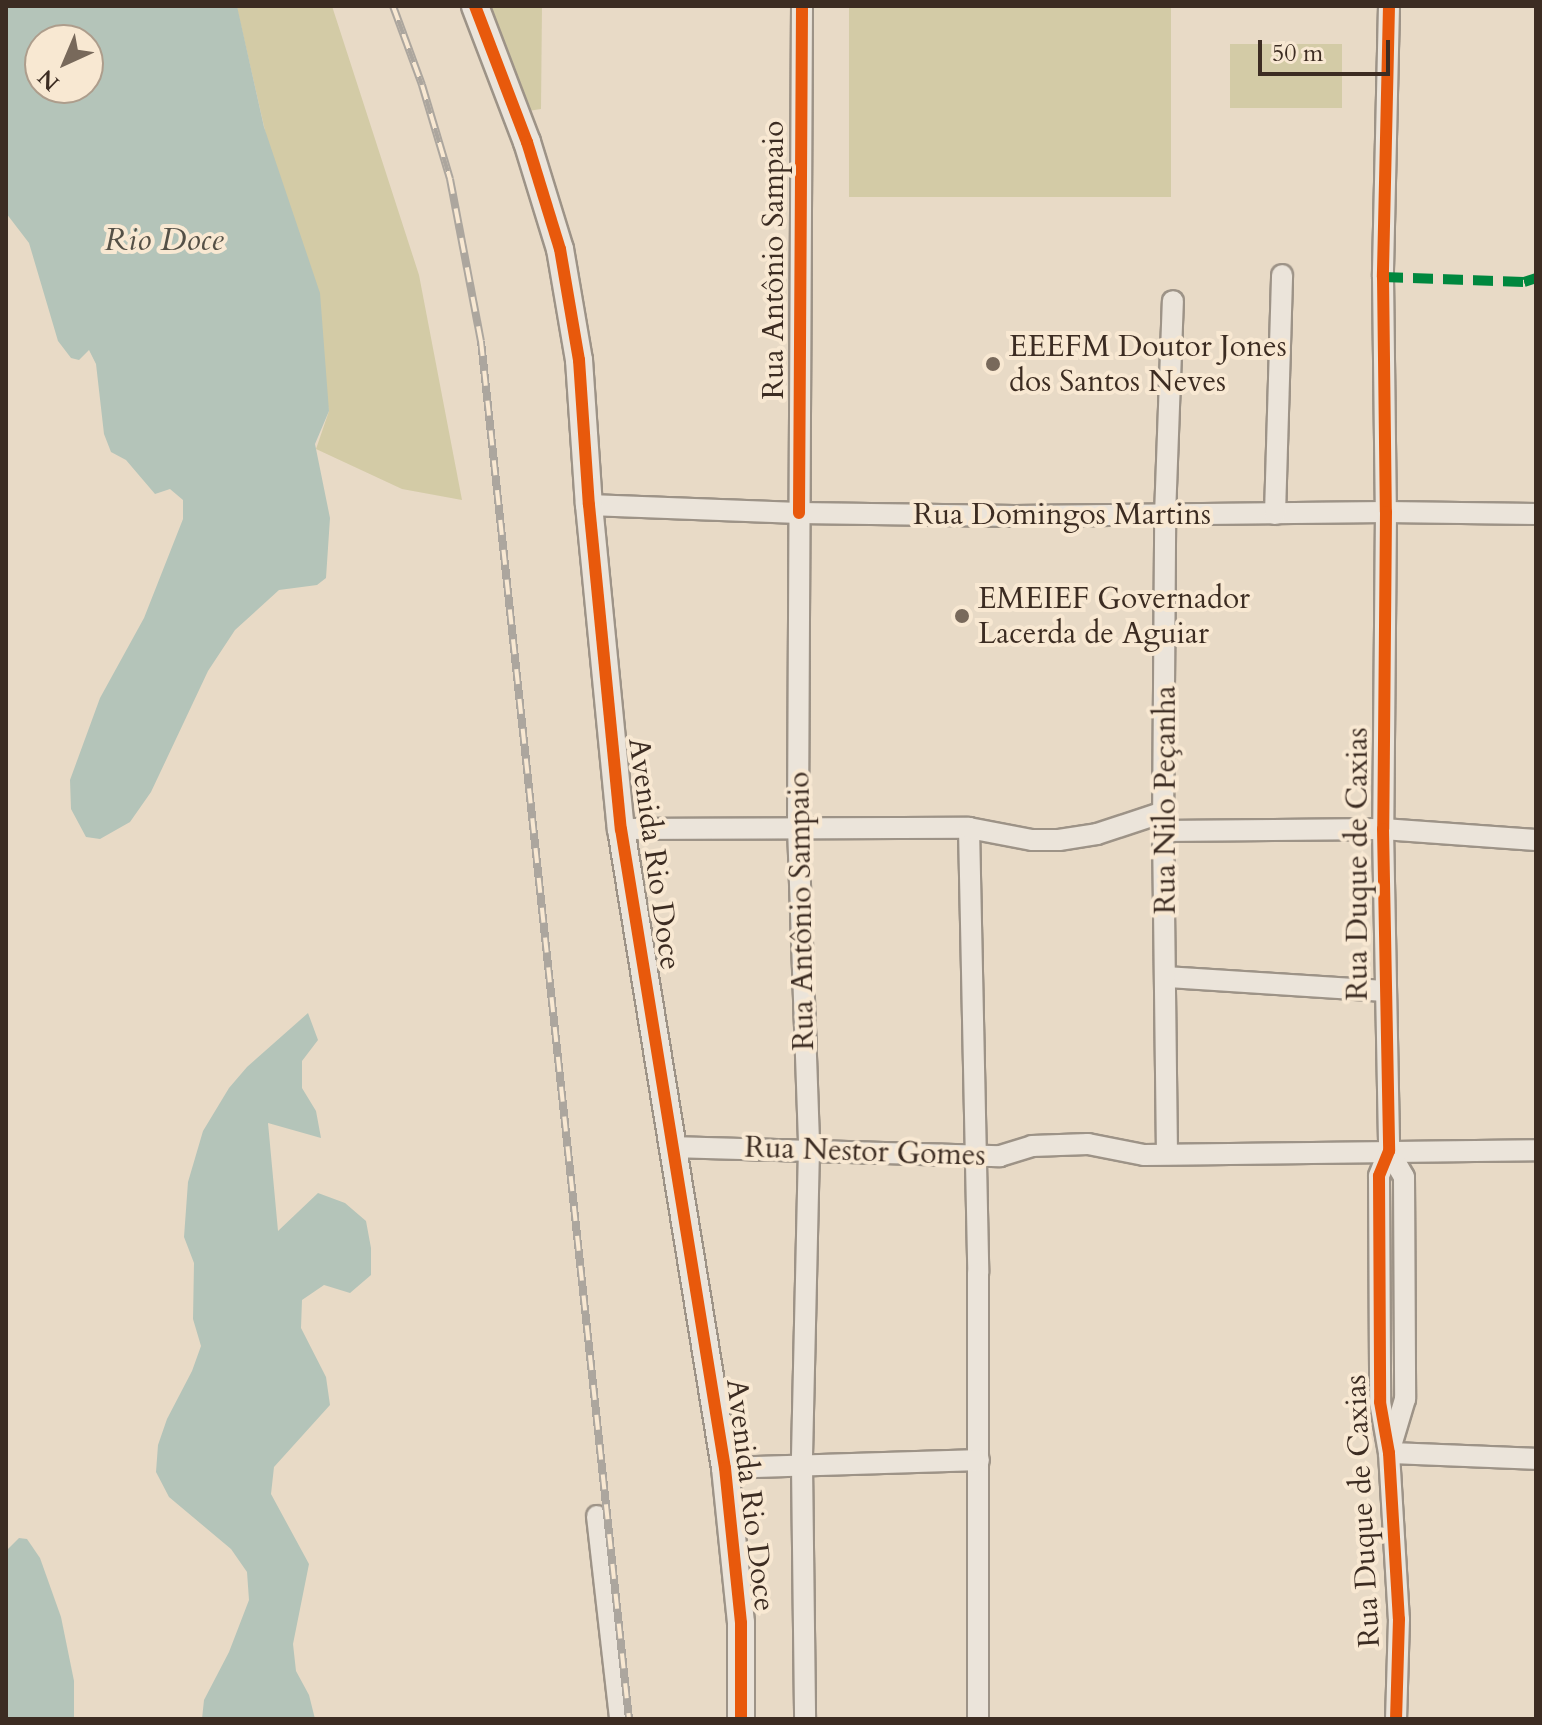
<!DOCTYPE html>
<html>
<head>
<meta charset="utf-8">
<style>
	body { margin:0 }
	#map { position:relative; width:1542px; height:1725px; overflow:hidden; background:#e8dac6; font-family:Cardo,serif }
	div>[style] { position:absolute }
	.green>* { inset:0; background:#d3cba6; transform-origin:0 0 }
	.water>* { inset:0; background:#b4c4b9 }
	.roads { filter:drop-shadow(2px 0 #9d9387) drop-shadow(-2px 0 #9d9387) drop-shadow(0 2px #9d9387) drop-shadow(0 -2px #9d9387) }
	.minor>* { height:20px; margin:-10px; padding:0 10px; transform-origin:10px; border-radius:10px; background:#ebe4da }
	.tertiary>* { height:26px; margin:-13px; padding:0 13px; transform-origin:13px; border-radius:13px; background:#ebe4da }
	.rail>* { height:8px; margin-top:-4px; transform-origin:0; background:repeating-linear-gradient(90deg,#f8e8d2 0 15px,#aca69e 0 30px); box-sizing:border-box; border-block:2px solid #aca69e }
	.quiet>* { height:10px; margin-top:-5px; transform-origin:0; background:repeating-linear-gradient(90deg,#00873e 0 20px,transparent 0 30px) }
	.cycleway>* { height:12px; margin:-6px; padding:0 6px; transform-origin:6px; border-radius:6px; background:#e8590c }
	.dots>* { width:22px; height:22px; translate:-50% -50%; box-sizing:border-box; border:4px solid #f8e8d2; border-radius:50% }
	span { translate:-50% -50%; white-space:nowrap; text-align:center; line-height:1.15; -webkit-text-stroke:8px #f8e8d2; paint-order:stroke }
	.street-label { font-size:30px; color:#3c2c22 }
	.poi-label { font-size:30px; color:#3c2c22 }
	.left { translate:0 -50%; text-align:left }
	.water-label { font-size:32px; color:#545046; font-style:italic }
	.frame { position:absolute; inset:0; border:8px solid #3c2c22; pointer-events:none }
	.north { position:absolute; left:24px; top:24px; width:80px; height:80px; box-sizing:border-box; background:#f8e8d2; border:2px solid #ad9d8c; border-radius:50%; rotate:224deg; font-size:22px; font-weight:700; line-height:32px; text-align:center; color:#3c2c22 }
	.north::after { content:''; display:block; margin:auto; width:28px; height:36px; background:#78695b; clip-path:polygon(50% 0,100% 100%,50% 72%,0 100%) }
	.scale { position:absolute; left:1258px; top:40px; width:132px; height:36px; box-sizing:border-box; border:4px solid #3c2c22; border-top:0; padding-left:10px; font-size:24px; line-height:28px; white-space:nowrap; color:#3c2c22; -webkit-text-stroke:6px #f8e8d2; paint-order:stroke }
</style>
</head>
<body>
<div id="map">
	<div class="green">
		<div style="clip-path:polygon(244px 6px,332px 6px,419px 275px,462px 500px,402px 489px,316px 449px,329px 411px,237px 8px)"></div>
		<div style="clip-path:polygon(489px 6px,542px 6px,541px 109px,528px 111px)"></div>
		<div style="left:849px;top:6px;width:322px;height:191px"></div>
		<div style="left:1230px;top:44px;width:112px;height:64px"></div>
	</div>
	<div class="water">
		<div style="clip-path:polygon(evenodd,6px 6px,237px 6px,264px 127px,320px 293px,329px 411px,315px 444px,330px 518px,326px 578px,317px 585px,279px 590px,235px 630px,208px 671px,151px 792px,130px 822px,100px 839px,86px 837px,71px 809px,70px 780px,100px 698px,144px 618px,183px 519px,183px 500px,170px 489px,155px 494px,126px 460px,111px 452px,104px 434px,96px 364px,89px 350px,79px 360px,71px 358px,58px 341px,29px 243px,6px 213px,6px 6px,40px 40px,88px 40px,88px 88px,40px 88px,40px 40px)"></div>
		<div style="clip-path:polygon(308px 1013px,318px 1040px,302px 1061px,302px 1088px,316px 1111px,321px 1138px,268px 1123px,278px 1231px,318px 1193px,345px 1203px,366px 1221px,371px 1248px,371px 1275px,350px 1293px,324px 1285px,302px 1300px,301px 1328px,326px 1377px,330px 1405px,274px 1467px,271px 1494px,309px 1564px,293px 1644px,296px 1671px,309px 1695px,315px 1719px,202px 1719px,204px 1700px,229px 1652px,249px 1600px,247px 1572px,231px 1549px,169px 1497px,156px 1472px,158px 1445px,167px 1419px,192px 1371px,201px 1346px,193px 1319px,194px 1263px,184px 1237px,188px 1182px,203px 1131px,229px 1088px,247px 1067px)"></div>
		<div style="clip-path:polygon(19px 1538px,27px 1539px,40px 1558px,61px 1617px,74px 1681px,74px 1719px,6px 1719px,6px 1551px)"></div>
	</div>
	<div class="roads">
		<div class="minor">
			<div style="left:802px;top:6px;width:821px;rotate:90.28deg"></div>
			<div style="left:798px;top:827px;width:321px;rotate:88deg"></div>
			<div style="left:809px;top:1148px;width:317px;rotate:91.3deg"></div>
			<div style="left:802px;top:1465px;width:254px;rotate:89.3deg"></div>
			<div style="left:1389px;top:6px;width:271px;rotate:91.3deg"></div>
			<div style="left:1383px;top:277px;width:235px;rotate:89.3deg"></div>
			<div style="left:1386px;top:512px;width:317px;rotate:90.5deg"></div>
			<div style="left:1383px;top:829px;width:322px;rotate:88.9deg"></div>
			<div style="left:1389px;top:1151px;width:27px;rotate:112deg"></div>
			<div style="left:1379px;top:1176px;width:226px;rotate:89.7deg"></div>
			<div style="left:1380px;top:1402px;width:52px;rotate:80deg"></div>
			<div style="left:1389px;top:1453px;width:166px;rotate:86.6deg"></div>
			<div style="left:1399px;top:1619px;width:100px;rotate:91.7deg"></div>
			<div style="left:589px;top:505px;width:210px;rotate:2.2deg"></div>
			<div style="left:799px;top:513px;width:216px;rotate:0.8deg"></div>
			<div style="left:1015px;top:516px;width:371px;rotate:-0.6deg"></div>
			<div style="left:1386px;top:512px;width:150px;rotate:0.8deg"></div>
			<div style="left:1275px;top:514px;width:239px;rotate:-88.3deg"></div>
			<div style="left:969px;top:828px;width:445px;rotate:88.8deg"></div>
			<div style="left:978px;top:1273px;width:446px;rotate:90deg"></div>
			<div style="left:621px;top:829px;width:348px;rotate:-0.2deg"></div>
			<div style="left:969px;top:828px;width:64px;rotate:10.8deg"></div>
			<div style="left:1032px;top:840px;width:27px"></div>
			<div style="left:1059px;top:840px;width:38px;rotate:-9deg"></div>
			<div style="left:1097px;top:834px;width:71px;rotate:-18.2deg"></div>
			<div style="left:1163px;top:831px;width:220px;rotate:-0.5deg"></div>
			<div style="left:1383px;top:829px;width:153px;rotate:4.1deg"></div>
			<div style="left:1167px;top:977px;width:216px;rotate:3.7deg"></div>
			<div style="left:670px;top:1147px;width:330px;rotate:1.6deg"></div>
			<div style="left:1000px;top:1156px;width:34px;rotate:-17deg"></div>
			<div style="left:1032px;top:1146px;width:56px;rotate:-2deg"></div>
			<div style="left:1088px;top:1144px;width:57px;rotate:11.1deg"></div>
			<div style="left:1144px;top:1155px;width:392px;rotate:-0.7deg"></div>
			<div style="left:1389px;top:1151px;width:30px;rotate:60deg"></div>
			<div style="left:1404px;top:1177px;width:222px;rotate:89.7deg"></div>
			<div style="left:1405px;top:1399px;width:52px;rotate:106.7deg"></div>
			<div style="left:1167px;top:1154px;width:323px;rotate:-90.7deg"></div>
			<div style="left:1163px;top:831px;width:315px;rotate:-89.6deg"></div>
			<div style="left:1165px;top:516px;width:215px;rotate:-87.9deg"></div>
			<div style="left:1389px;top:1453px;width:147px;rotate:2.3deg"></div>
			<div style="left:725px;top:1468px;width:254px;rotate:-1.8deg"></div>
			<div style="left:597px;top:1516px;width:204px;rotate:83.5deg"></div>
		</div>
		<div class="tertiary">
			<div style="left:475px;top:6px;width:146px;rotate:69.1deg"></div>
			<div style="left:527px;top:142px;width:112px;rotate:72.9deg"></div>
			<div style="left:560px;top:249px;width:113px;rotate:80.3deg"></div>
			<div style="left:579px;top:360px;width:145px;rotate:86.1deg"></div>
			<div style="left:589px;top:505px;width:326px;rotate:84.4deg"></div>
			<div style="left:621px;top:829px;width:647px;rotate:80.76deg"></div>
			<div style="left:725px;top:1468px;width:156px;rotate:84.1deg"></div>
			<div style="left:741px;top:1623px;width:96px;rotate:90deg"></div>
		</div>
	</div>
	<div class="rail">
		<div style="left:393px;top:6px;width:84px;rotate:69.8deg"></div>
		<div style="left:422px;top:85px;width:98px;rotate:73.4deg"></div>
		<div style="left:450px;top:179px;width:165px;rotate:79.2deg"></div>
		<div style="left:481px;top:341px;width:1386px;rotate:83.87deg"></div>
	</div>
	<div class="quiet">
		<div style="left:1383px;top:277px;width:141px;rotate:2deg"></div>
		<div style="left:1524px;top:282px;width:13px;rotate:-18deg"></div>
	</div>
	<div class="cycleway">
		<div style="left:475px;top:6px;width:146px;rotate:69.1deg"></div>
		<div style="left:527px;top:142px;width:112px;rotate:72.9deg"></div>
		<div style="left:560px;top:249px;width:113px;rotate:80.3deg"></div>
		<div style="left:579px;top:360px;width:145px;rotate:86.1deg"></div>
		<div style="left:589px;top:505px;width:326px;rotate:84.4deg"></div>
		<div style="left:621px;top:829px;width:647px;rotate:80.76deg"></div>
		<div style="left:725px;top:1468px;width:156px;rotate:84.1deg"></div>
		<div style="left:741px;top:1623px;width:96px;rotate:90deg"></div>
		<div style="left:1389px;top:6px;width:271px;rotate:91.3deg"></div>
		<div style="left:1383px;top:277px;width:235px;rotate:89.3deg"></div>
		<div style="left:1386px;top:512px;width:317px;rotate:90.5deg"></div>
		<div style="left:1383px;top:829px;width:322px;rotate:88.9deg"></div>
		<div style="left:1389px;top:1151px;width:27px;rotate:112deg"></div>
		<div style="left:1379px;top:1176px;width:226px;rotate:89.7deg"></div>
		<div style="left:1380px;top:1402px;width:52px;rotate:80deg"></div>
		<div style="left:1389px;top:1453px;width:166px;rotate:86.6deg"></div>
		<div style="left:1399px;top:1619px;width:100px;rotate:91.7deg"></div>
		<div style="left:799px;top:513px;width:507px;rotate:-89.66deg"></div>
	</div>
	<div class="dots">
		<div style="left:993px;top:364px;background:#78695b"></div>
		<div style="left:962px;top:616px;background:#78695b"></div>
	</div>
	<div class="street-label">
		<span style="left:774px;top:260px;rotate:-90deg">Rua Antônio Sampaio</span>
		<span style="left:1062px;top:515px">Rua Domingos Martins</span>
		<span style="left:1166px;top:800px;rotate:-90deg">Rua Nilo Peçanha</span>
		<span style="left:654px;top:854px;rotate:82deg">Avenida Rio Doce</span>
		<span style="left:1358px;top:864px;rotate:-90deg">Rua Duque de Caxias</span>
		<span style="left:802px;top:911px;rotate:-91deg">Rua Antônio Sampaio</span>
		<span style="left:865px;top:1152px;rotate:2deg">Rua Nestor Gomes</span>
		<span style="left:750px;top:1495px;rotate:83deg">Avenida Rio Doce</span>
		<span style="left:1363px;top:1511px;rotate:-93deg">Rua Duque de Caxias</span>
	</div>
	<div class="poi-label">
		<span class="left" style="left:1009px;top:364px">EEEFM Doutor Jones<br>dos Santos Neves</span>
		<span class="left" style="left:978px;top:616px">EMEIEF Governador<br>Lacerda de Aguiar</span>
	</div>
	<div class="water-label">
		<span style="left:164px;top:240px">Rio Doce</span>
	</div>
	<div class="frame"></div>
	<div class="north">N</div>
	<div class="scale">50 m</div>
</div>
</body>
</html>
